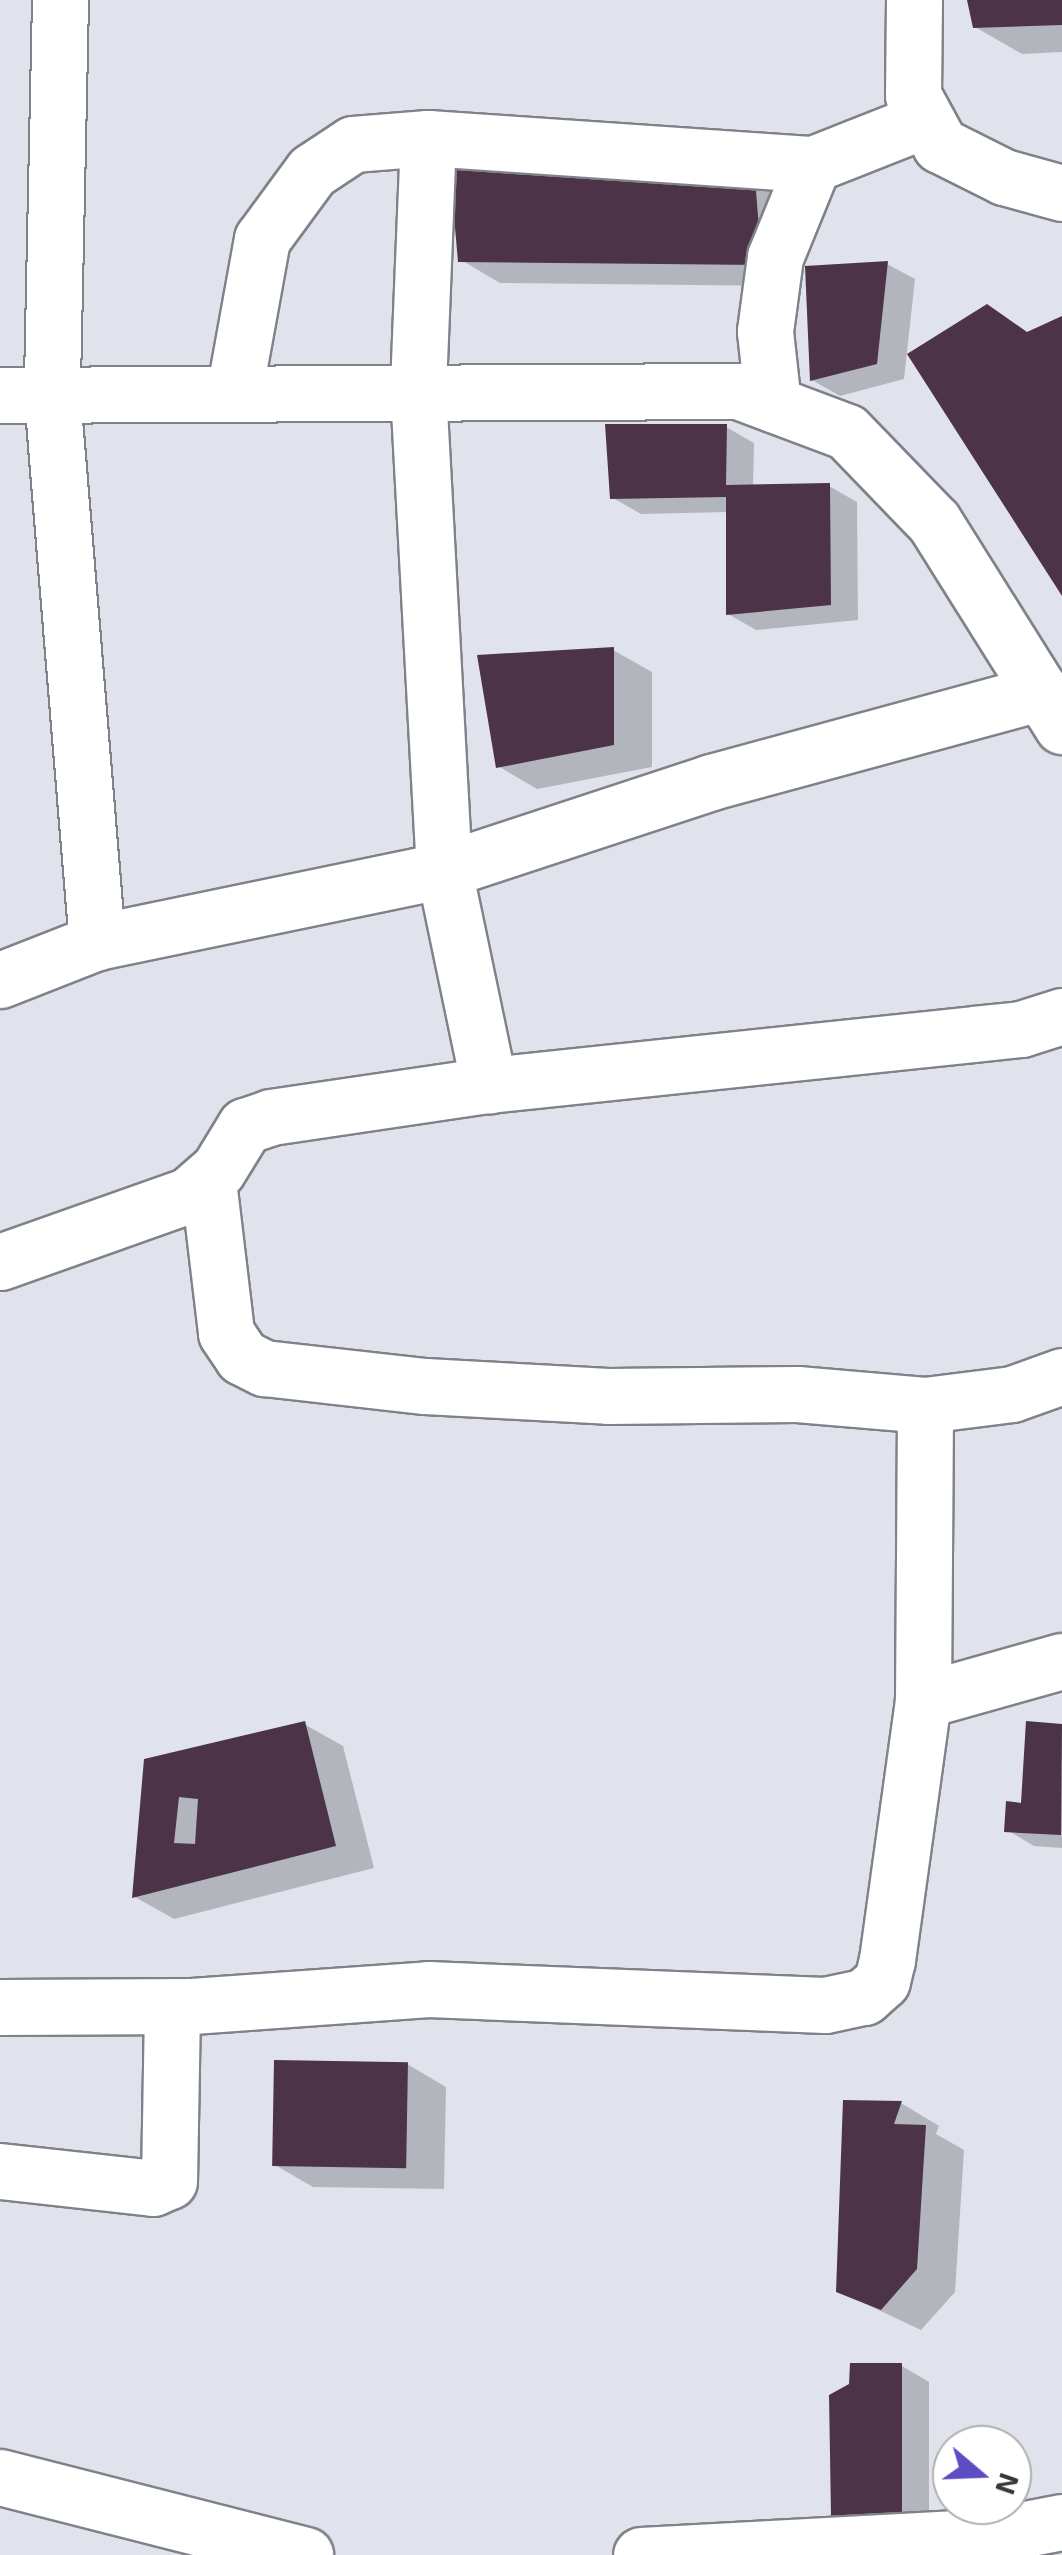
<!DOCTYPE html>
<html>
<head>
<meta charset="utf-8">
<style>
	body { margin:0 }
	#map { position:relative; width:1062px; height:2555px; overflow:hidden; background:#e0e3eb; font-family:"Exo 2",sans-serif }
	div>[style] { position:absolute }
	.shadow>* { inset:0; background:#0003 }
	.building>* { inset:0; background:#4c3347; transform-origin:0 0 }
	.roads { filter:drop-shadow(2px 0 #80828a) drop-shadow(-2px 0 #80828a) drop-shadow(0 2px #80828a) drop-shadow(0 -2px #80828a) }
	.minor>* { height:55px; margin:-27.5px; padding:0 27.5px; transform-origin:27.5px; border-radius:27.5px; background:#fff }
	span { translate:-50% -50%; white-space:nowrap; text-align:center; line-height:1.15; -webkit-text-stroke:10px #fff; paint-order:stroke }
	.north { position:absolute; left:932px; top:2425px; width:100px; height:100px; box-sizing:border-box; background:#fff; border:2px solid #afafb1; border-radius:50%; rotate:109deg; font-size:28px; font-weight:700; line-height:40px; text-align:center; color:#37383b }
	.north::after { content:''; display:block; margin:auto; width:35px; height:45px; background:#5d4dc5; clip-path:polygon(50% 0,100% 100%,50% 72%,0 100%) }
</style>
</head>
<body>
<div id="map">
	<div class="shadow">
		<div style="clip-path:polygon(970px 0,1062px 0,1062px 52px,1022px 54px,975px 27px)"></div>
		<div style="clip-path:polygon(755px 181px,794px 204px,800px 286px,500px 283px,461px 260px)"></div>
		<div style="clip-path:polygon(887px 264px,915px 279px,904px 379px,840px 396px,812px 380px)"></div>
		<div style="clip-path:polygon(726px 427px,754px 443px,753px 487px,829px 486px,857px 502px,858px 620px,756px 630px,728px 614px,728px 512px,641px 514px,613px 498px)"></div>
		<div style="clip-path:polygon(613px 650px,652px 672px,652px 767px,537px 789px,498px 766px)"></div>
		<div style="clip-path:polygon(304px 1724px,343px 1746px,374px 1868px,174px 1919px,135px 1897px,146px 1761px)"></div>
		<div style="clip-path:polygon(1028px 1724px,1062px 1726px,1062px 1848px,1034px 1846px,1007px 1830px,1023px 1805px)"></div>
		<div style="clip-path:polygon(407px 2064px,446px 2087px,444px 2189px,313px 2187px,275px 2165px)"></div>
		<div style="clip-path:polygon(845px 2102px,901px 2103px,939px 2126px,936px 2134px,964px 2150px,955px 2292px,921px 2330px,838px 2291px)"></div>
		<div style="clip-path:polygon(902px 2366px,929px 2382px,929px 2553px,863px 2537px)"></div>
	</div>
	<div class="building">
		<div style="clip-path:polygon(967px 0,1062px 0,1062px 25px,973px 28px)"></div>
		<div style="clip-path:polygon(449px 158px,755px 179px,762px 265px,458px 262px)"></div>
		<div style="clip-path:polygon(888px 261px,877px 364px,810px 381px,805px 266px)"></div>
		<div style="clip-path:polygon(987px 304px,1027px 332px,1062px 316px,1062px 596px,907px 354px)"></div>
		<div style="clip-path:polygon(605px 424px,727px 424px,726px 485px,830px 483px,831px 605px,726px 615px,726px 497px,610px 499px)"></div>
		<div style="clip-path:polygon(614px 647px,614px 745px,496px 768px,477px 655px)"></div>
		<div style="clip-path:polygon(evenodd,305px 1721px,336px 1846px,132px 1898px,144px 1759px,305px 1721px,179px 1797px,198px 1799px,195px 1844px,174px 1843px,179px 1797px)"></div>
		<div style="clip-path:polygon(1026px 1721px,1062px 1724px,1061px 1835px,1004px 1832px,1006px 1801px,1021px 1803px)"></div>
		<div style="left:274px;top:2060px;width:134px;height:106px;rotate:1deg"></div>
		<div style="clip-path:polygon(843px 2100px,902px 2101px,894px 2124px,926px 2125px,917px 2269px,881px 2310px,836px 2292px)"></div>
		<div style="clip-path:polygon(850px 2363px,902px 2363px,902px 2539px,862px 2539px,831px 2516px,829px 2395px,849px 2384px)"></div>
	</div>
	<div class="roads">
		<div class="minor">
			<div style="left:60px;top:0;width:396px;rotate:91.2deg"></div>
			<div style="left:52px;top:396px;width:548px;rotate:85.29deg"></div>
			<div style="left:914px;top:0;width:95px;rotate:90.6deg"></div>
			<div style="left:913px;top:95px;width:57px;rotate:61.6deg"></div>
			<div style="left:940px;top:145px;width:72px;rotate:26.6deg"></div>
			<div style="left:1004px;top:177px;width:60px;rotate:15.4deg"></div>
			<div style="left:428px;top:138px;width:253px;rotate:92.3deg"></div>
			<div style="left:418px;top:391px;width:480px;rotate:86.9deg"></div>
			<div style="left:444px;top:870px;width:220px;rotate:78.2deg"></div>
			<div style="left:234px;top:393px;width:157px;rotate:-79.7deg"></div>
			<div style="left:262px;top:239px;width:84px;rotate:-53.7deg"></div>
			<div style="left:312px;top:171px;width:49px;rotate:-33.4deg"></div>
			<div style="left:353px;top:144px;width:75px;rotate:-4.6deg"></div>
			<div style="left:428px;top:138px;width:386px;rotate:3.9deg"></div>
			<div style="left:813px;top:164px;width:117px;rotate:-21.5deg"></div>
			<div style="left:0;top:395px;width:738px;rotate:-0.31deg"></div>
			<div style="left:738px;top:391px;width:116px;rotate:20.6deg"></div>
			<div style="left:847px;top:432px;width:125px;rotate:46deg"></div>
			<div style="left:934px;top:522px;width:241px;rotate:57.9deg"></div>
			<div style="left:773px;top:404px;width:73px;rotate:-96.3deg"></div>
			<div style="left:765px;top:331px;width:75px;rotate:-82.3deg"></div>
			<div style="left:775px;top:257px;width:100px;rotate:-67.8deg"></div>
			<div style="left:0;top:980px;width:104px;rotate:-21.4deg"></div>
			<div style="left:97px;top:942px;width:354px;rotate:-11.7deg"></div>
			<div style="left:444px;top:870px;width:281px;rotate:-18.2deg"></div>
			<div style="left:711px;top:782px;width:343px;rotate:-15.2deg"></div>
			<div style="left:208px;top:1181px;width:153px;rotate:83.2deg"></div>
			<div style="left:226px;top:1333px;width:29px;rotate:56deg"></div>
			<div style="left:242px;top:1357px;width:25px;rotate:27deg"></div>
			<div style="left:264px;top:1368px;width:162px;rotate:6.4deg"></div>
			<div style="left:425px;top:1386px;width:183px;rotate:3.1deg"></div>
			<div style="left:608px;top:1396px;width:189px;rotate:-0.6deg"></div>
			<div style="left:797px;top:1394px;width:128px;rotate:4.9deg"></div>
			<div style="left:925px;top:1405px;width:88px;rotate:-7.2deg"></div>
			<div style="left:1012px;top:1394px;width:53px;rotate:-19.8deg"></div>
			<div style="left:0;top:1262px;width:201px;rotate:-19.5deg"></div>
			<div style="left:189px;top:1195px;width:38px;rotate:-41deg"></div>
			<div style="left:218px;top:1170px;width:52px;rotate:-58.5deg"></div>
			<div style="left:245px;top:1126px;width:28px;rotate:-19deg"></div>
			<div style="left:271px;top:1117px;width:220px;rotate:-8.4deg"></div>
			<div style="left:489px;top:1085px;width:535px;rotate:-6.01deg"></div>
			<div style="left:1021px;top:1029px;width:43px;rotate:-17.6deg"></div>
			<div style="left:923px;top:1700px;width:295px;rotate:-89.6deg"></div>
			<div style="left:0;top:2007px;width:192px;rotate:-0.3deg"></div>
			<div style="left:192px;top:2006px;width:237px;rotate:-4.1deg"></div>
			<div style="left:428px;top:1989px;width:397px;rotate:2.3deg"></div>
			<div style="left:825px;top:2005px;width:40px;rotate:-12deg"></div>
			<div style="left:864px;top:1997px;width:24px;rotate:-42deg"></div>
			<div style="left:882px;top:1981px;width:22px;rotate:-77deg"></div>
			<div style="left:887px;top:1960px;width:262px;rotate:-82.1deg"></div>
			<div style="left:923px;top:1700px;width:144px;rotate:-15.7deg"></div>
			<div style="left:0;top:2171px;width:154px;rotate:6.3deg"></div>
			<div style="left:153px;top:2188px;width:17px;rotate:-24deg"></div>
			<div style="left:169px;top:2181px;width:174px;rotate:-89deg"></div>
			<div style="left:0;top:2477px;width:315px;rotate:14.3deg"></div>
			<div style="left:641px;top:2555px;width:349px;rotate:-3.1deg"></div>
			<div style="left:989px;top:2536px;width:74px;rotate:-10.9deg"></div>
		</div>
	</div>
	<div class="north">N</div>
</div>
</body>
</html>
